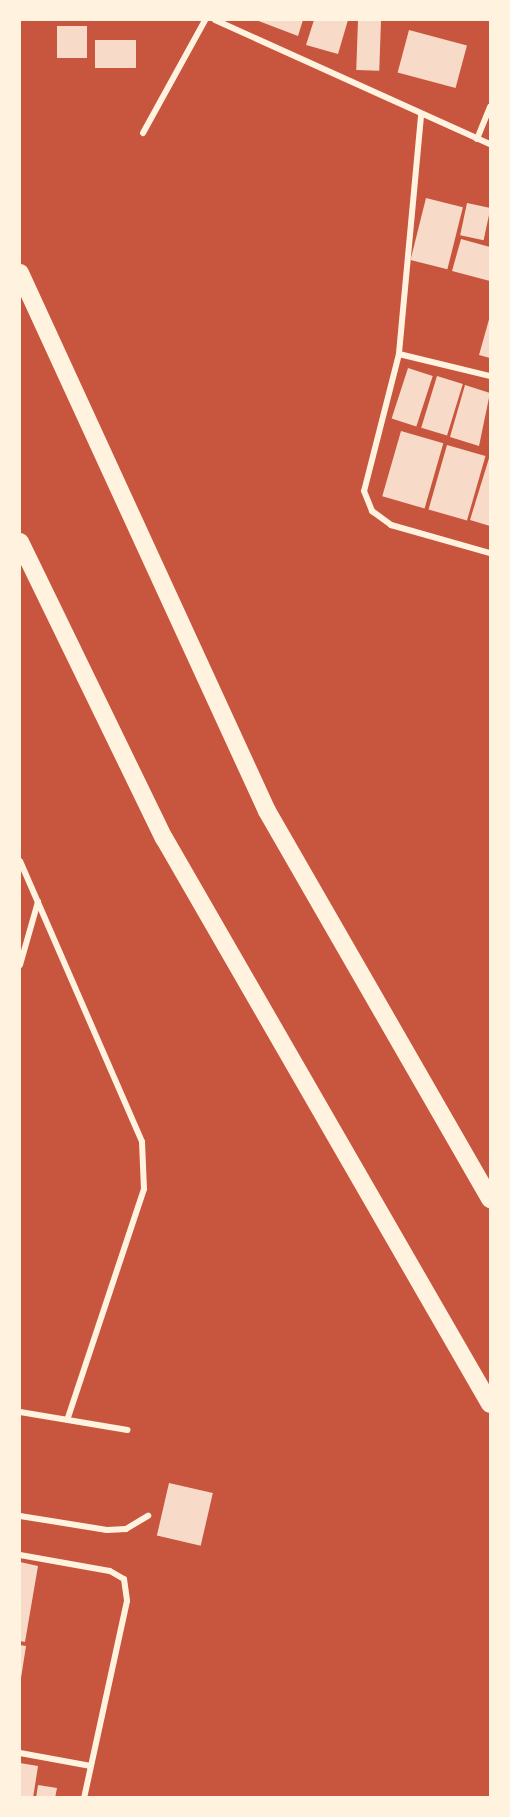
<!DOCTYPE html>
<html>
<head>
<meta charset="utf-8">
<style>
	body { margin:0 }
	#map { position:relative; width:510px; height:1817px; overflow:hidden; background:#c8553d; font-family:Ubuntu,sans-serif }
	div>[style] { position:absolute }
	.building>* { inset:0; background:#f7dbc8; transform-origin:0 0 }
	.minor>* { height:6px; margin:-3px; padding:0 3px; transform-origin:3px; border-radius:3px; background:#fff3e0 }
	.motorway>* { height:18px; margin:-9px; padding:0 9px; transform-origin:9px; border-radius:9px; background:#fff3e0 }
	span { translate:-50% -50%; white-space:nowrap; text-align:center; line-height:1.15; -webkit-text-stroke:4.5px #fff3e0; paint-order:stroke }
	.frame { position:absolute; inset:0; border:21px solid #fff3e0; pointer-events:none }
</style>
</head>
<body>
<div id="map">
	<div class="building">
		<div style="clip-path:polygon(256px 20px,303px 20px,298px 36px)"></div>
		<div style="clip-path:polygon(314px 20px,348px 20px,338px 54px,306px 45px)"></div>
		<div style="left:358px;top:20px;width:23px;height:50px;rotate:2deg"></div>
		<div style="left:57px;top:26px;width:30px;height:32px"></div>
		<div style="left:409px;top:30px;width:60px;height:44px;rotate:15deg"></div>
		<div style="left:95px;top:40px;width:41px;height:28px"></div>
		<div style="left:426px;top:198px;width:38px;height:64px;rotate:14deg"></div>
		<div style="left:467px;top:203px;width:24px;height:33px;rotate:12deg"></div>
		<div style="clip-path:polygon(461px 239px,490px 247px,490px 281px,452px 271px)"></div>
		<div style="clip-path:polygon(490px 316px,490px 358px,479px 355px)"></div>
		<div style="left:408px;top:368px;width:26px;height:53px;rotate:18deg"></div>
		<div style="left:437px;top:376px;width:27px;height:54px;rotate:17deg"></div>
		<div style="clip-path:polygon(465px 385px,490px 393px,479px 446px,450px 437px)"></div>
		<div style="left:401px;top:431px;width:44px;height:68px;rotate:16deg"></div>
		<div style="left:447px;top:445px;width:40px;height:67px;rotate:16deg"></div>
		<div style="clip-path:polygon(490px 455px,490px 526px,470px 520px)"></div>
		<div style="left:169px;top:1483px;width:45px;height:54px;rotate:13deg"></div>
		<div style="clip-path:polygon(20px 1562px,38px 1566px,25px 1642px,20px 1641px)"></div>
		<div style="clip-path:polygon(20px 1645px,26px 1646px,21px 1678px,20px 1678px)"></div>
		<div style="clip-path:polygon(20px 1763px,38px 1766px,33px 1798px,20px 1798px)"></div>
		<div style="clip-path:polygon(38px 1785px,57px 1788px,55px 1798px,36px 1798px)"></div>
	</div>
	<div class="minor">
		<div style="left:215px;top:20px;width:302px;rotate:24.3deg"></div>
		<div style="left:421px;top:116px;width:239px;rotate:95.3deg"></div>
		<div style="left:399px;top:354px;width:141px;rotate:104.3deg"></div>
		<div style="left:364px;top:491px;width:22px;rotate:68deg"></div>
		<div style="left:372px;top:511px;width:24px;rotate:36deg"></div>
		<div style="left:391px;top:525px;width:103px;rotate:15.8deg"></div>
		<div style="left:143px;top:133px;width:129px;rotate:-61.2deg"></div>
		<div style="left:477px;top:139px;width:35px;rotate:-68deg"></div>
		<div style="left:399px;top:354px;width:94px;rotate:13.6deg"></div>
		<div style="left:20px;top:861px;width:306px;rotate:66.5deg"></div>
		<div style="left:142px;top:1142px;width:47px;rotate:87.6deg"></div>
		<div style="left:144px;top:1189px;width:243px;rotate:108.4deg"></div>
		<div style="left:20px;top:965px;width:66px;rotate:-74.1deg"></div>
		<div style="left:20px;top:1412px;width:109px;rotate:9.5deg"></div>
		<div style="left:20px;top:1516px;width:88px;rotate:9.1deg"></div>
		<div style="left:107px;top:1530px;width:19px;rotate:-3deg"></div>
		<div style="left:126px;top:1529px;width:26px;rotate:-31deg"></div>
		<div style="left:20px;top:1555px;width:91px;rotate:10.1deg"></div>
		<div style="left:110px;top:1571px;width:16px;rotate:30deg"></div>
		<div style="left:124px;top:1579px;width:22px;rotate:82deg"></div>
		<div style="left:127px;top:1601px;width:202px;rotate:102.3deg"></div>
		<div style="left:20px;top:1753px;width:72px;rotate:10.4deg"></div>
	</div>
	<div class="motorway">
		<div style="left:20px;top:273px;width:592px;rotate:65.34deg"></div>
		<div style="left:267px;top:811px;width:448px;rotate:60.1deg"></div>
		<div style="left:20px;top:542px;width:329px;rotate:64.1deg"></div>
		<div style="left:164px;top:838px;width:653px;rotate:60.06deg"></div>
	</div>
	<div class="frame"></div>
</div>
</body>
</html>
